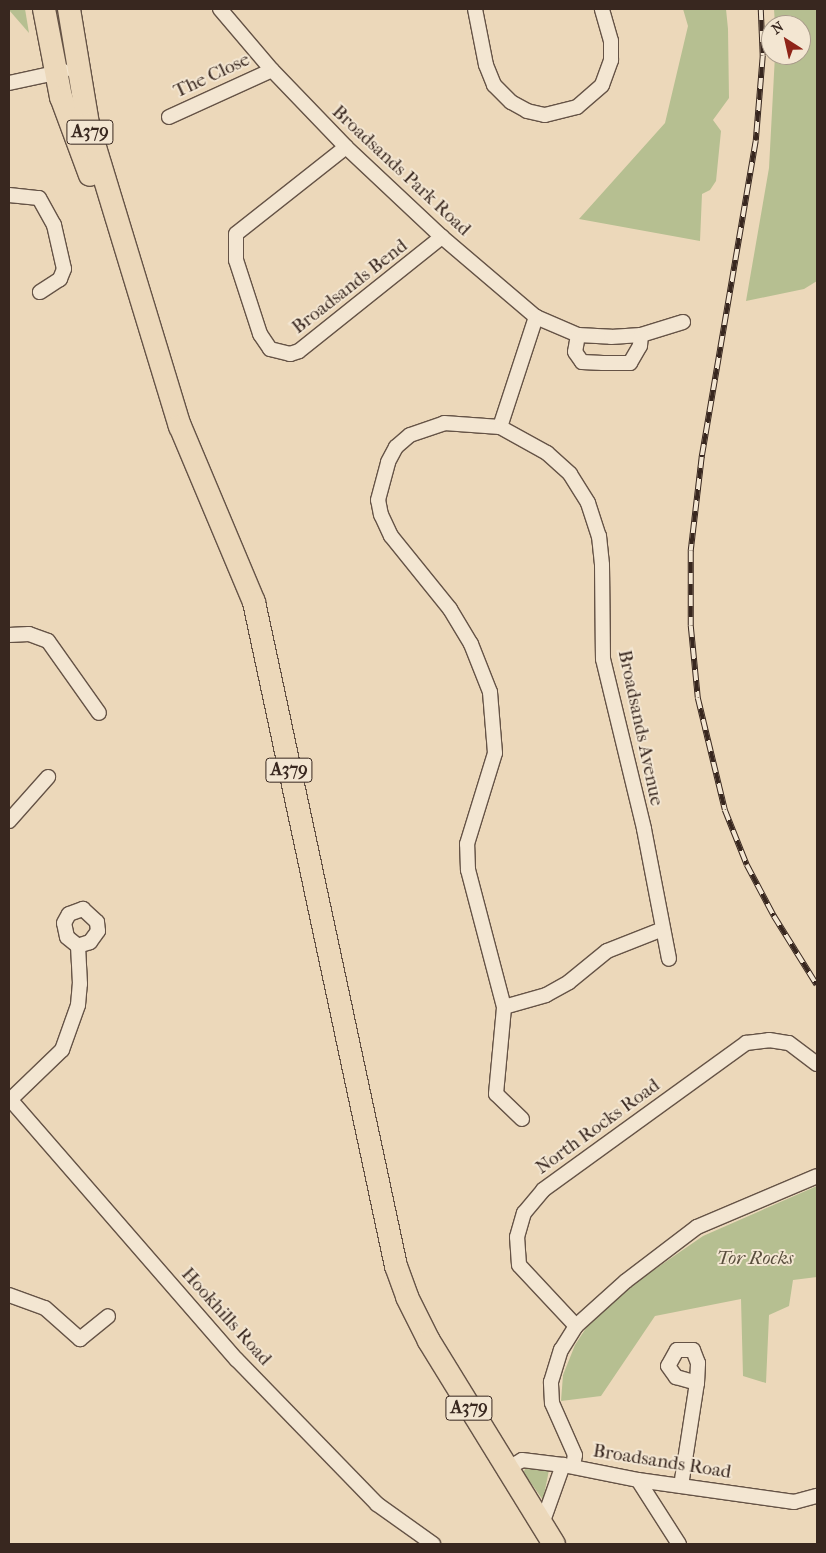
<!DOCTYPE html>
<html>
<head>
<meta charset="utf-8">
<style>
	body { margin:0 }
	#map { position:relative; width:826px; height:1553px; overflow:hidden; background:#ecd8ba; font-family:"IM FELL French Canon",serif }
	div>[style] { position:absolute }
	.green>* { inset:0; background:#b6bf91 }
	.roads { filter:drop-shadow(1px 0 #655346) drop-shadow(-1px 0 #655346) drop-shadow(0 1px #655346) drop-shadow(0 -1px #655346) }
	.street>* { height:14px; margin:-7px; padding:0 7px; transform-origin:7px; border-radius:7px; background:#f3e6d2 }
	.primary>* { height:22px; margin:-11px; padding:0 11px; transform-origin:11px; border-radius:11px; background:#ecd8ba }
	.rail>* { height:5.5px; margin-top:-2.75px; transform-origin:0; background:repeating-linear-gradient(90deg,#f3e6d2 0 11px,#38271f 0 22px); box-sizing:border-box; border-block:1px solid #38271f }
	span { translate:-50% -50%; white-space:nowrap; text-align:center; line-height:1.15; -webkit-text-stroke:4px #f3e6d2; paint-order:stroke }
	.shield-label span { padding:1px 4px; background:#f3e6d2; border:1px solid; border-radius:4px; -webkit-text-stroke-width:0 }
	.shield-label { font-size:18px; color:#38271f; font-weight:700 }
	.street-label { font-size:19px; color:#38271f }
	.park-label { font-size:19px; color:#584d3c; font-style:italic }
	.frame { position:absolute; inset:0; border:10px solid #38271f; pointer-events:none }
	.north { position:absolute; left:761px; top:15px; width:50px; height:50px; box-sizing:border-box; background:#f3e6d2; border:1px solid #a89a8a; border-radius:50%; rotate:325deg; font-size:14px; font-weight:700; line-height:20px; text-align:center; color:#38271f }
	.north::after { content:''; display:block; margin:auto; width:18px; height:22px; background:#8f2418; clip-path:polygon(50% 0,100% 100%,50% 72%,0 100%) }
</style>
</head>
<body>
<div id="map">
	<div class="green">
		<div style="clip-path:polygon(9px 9px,25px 9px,29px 33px,9px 10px)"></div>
		<div style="clip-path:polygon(683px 9px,726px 9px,728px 29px,729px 98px,713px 120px,721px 131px,716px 181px,710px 190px,702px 194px,700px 241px,579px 219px,665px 123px,688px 26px)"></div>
		<div style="clip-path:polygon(774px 9px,817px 9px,817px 281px,804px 289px,746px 301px,769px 168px,775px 55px,801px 55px,801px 25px,775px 25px)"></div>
		<div style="clip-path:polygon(817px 1186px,817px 1277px,793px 1280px,789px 1306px,769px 1315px,766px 1383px,743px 1376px,741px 1299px,655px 1316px,601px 1396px,561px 1401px,563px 1375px,575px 1345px,588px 1325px,635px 1283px,703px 1236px)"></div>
		<div style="clip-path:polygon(528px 1466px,549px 1470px,543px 1500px,523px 1472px)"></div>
	</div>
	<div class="roads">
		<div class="street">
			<div style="left:220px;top:9px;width:80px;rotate:49.6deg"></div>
			<div style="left:272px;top:70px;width:107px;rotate:46.1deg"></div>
			<div style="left:346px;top:147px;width:132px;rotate:43.2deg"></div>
			<div style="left:442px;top:237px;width:123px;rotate:40.4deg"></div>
			<div style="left:536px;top:317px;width:46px;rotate:23.2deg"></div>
			<div style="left:578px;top:335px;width:33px;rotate:3deg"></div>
			<div style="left:611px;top:337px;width:30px;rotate:-4deg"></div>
			<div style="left:641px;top:335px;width:44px;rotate:-17.2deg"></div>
			<div style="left:475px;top:9px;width:57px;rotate:78.9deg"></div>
			<div style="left:486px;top:65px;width:22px;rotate:68deg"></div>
			<div style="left:494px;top:85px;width:24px;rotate:45deg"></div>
			<div style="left:511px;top:102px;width:18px;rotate:29deg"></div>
			<div style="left:527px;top:111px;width:18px;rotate:13deg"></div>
			<div style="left:545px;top:115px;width:33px;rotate:-14deg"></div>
			<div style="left:577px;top:107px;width:33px;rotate:-41deg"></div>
			<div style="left:602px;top:85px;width:27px;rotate:-70deg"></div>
			<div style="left:611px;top:60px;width:19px;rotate:-90deg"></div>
			<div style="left:611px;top:41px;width:33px;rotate:-106deg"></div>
			<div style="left:9px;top:83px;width:56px;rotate:-12.3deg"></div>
			<div style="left:169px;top:117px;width:113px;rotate:-24.5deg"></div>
			<div style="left:346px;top:147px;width:140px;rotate:141.7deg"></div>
			<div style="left:236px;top:234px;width:26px;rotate:90deg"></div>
			<div style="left:236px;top:260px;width:78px;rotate:72deg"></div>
			<div style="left:260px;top:334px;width:18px;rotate:56deg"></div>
			<div style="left:270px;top:349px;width:21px;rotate:14deg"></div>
			<div style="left:290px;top:354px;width:9px;rotate:-18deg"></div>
			<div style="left:299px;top:351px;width:183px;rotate:-38.6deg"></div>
			<div style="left:9px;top:195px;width:30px;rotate:6deg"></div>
			<div style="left:39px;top:198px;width:31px;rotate:61deg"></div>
			<div style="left:54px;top:225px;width:45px;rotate:77.2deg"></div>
			<div style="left:64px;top:269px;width:11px;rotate:112deg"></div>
			<div style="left:60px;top:279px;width:24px;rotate:147deg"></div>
			<div style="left:578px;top:335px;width:17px;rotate:100deg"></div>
			<div style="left:575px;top:352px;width:12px;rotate:55deg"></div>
			<div style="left:582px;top:362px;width:21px;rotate:3deg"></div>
			<div style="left:603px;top:363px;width:27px"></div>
			<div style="left:630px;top:363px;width:20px;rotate:-60deg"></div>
			<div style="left:640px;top:346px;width:11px;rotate:-85deg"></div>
			<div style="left:500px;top:427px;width:116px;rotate:-71.9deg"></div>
			<div style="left:9px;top:635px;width:20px;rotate:-3deg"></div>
			<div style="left:29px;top:634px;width:20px;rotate:20deg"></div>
			<div style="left:48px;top:641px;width:88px;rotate:54.7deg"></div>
			<div style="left:9px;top:821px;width:59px;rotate:-48.4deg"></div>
			<div style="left:504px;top:1007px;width:44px;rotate:-15.9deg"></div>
			<div style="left:546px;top:995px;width:26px;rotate:-29deg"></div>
			<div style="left:569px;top:982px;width:49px;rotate:-39.2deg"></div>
			<div style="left:607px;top:951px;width:60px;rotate:-21.4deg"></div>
			<div style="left:9px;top:1098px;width:347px;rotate:49deg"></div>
			<div style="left:237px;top:1360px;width:201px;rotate:45.8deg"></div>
			<div style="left:377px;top:1504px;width:69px;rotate:35.5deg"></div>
			<div style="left:10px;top:1100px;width:72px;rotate:-43.9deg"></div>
			<div style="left:62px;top:1050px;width:48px;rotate:-70.4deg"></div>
			<div style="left:78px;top:1005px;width:21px;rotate:-85deg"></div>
			<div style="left:80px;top:984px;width:38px;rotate:-93deg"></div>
			<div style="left:78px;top:946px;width:14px;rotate:-141deg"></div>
			<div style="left:67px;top:937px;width:14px;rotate:-102deg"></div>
			<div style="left:64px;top:923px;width:10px;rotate:-61deg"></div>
			<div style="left:69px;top:914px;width:15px;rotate:-20deg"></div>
			<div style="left:83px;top:909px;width:19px;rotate:43deg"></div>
			<div style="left:97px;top:922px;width:9px;rotate:84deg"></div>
			<div style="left:98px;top:931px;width:14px;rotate:126deg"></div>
			<div style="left:90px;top:942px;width:13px;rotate:162deg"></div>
			<div style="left:522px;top:1119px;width:36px;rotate:-136deg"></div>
			<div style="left:496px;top:1094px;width:87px;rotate:-84.7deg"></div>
			<div style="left:504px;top:1007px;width:142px;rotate:-104.7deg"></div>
			<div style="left:468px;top:870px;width:26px;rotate:-92deg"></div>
			<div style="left:467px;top:844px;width:95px;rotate:-72.9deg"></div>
			<div style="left:495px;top:753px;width:61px;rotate:-94.7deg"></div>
			<div style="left:490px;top:692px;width:52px;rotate:-111.6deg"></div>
			<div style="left:471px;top:644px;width:41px;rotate:-121deg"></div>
			<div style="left:450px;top:609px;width:94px;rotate:-128.9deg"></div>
			<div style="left:391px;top:536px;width:23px;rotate:-115deg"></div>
			<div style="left:381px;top:515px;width:15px;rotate:-101deg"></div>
			<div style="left:378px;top:500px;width:39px;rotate:-75deg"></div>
			<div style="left:388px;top:462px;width:17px;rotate:-62deg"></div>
			<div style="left:396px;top:447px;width:18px;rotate:-41deg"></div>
			<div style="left:410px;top:435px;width:36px;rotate:-19deg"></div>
			<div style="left:444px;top:423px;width:56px;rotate:4.1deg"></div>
			<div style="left:500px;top:427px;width:54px;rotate:29deg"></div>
			<div style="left:547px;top:453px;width:31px;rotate:42deg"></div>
			<div style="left:570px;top:474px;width:34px;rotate:58deg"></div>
			<div style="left:588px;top:503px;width:35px;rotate:72deg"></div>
			<div style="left:599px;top:536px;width:29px;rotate:84deg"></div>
			<div style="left:602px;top:565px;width:94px;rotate:89.4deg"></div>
			<div style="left:603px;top:659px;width:175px;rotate:76.4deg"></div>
			<div style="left:644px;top:829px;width:132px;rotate:79.1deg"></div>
			<div style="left:9px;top:1295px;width:38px;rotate:20deg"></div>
			<div style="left:45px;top:1308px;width:47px;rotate:41.5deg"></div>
			<div style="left:80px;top:1339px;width:36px;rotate:-39deg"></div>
			<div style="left:576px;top:1326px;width:83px;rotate:-133.1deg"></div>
			<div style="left:519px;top:1265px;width:28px;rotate:-94deg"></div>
			<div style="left:517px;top:1237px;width:25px;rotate:-74deg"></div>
			<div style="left:524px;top:1213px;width:30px;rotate:-50deg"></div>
			<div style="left:543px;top:1190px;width:251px;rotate:-35.9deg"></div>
			<div style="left:746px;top:1043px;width:23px;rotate:-7deg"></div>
			<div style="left:769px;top:1040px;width:20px;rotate:9deg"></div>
			<div style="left:789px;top:1043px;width:35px;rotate:37deg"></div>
			<div style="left:573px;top:1466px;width:11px;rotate:-80deg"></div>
			<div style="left:575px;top:1455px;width:57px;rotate:-113.9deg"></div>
			<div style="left:552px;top:1403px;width:21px;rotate:-93deg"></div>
			<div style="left:551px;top:1382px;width:34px;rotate:-73deg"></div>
			<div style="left:561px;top:1350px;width:28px;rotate:-58deg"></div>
			<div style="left:576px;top:1326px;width:67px;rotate:-42deg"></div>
			<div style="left:626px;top:1281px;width:89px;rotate:-37.3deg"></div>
			<div style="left:697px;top:1227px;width:130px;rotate:-23deg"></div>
			<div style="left:506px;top:1469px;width:18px;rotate:-29deg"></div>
			<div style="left:522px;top:1460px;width:41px;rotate:7deg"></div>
			<div style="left:638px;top:1480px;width:76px;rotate:57.4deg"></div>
			<div style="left:681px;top:1486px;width:104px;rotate:-81.2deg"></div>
			<div style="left:697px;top:1383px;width:20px;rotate:-87deg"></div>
			<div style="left:698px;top:1363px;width:14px;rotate:-111deg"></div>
			<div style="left:693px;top:1350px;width:16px;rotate:180deg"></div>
			<div style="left:677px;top:1350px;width:18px;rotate:119deg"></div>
			<div style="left:668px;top:1366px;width:14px;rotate:54deg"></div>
			<div style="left:676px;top:1377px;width:22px;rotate:16deg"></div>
			<div style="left:542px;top:1524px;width:63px;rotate:-70.4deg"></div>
			<div style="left:563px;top:1465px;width:76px;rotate:11.3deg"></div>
			<div style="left:638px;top:1480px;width:158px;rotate:8deg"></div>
			<div style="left:794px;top:1502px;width:24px;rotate:-15deg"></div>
		</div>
		<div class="primary">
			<div style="left:44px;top:9px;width:90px;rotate:79.1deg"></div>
			<div style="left:61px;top:97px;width:83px;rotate:69.6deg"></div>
			<div style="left:69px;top:9px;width:117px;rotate:80.6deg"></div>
			<div style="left:88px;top:124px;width:316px;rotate:73.1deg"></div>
			<div style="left:180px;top:426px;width:191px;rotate:67.2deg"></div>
			<div style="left:254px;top:602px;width:679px;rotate:77.93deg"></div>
			<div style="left:396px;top:1266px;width:33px;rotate:70deg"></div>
			<div style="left:407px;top:1297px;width:49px;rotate:63.4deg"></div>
			<div style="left:429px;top:1341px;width:238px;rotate:58.4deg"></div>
		</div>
	</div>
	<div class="rail">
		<div style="left:761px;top:9px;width:47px;rotate:87.6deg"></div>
		<div style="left:763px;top:56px;width:85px;rotate:94.7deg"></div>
		<div style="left:756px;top:141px;width:321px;rotate:99.7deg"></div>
		<div style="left:702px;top:457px;width:95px;rotate:96.7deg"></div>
		<div style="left:691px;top:551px;width:75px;rotate:90deg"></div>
		<div style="left:691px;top:626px;width:72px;rotate:84.4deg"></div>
		<div style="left:698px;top:698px;width:115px;rotate:76.4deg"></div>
		<div style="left:725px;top:810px;width:59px;rotate:68.2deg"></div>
		<div style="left:747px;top:865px;width:58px;rotate:62.1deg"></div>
		<div style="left:774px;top:916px;width:81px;rotate:58.1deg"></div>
	</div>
	<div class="shield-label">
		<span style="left:90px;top:132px">A379</span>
		<span style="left:289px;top:770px">A379</span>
		<span style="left:469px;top:1408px">A379</span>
	</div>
	<div class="street-label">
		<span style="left:212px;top:76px;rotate:-25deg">The Close</span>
		<span style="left:401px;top:171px;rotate:43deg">Broadsands Park Road</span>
		<span style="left:350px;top:287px;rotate:-38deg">Broadsands Bend</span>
		<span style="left:640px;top:728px;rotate:78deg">Broadsands Avenue</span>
		<span style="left:598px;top:1127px;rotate:-36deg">North Rocks Road</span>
		<span style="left:226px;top:1317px;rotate:48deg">Hookhills Road</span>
		<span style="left:662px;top:1462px;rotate:9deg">Broadsands Road</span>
	</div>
	<div class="park-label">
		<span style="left:755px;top:1259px">Tor Rocks</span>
	</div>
	<div class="frame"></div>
	<div class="north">N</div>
</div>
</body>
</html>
